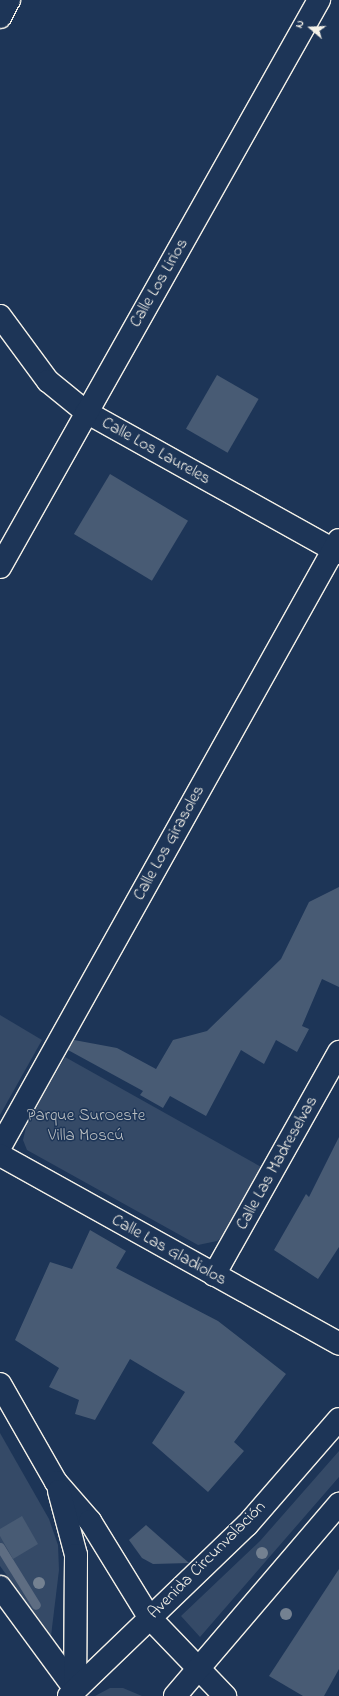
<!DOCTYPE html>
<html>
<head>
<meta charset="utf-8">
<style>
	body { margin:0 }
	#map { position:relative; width:339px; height:1696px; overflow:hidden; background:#1d3557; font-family:"Indie Flower",sans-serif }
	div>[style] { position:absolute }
	.green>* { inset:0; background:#354a67 }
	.stream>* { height:9px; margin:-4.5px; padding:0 4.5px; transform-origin:4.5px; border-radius:4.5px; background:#5e6d82 }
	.building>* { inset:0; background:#485b74; transform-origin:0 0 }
	.roads { filter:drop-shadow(1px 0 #f4f1e8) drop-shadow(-1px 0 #f4f1e8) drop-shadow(0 1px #f4f1e8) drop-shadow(0 -1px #f4f1e8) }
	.minor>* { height:22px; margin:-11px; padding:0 11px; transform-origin:11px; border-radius:11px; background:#1d3557 }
	.major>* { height:22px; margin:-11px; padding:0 11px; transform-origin:11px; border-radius:11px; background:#1d3557 }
	.highway>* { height:22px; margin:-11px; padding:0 11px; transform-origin:11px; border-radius:11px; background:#1d3557 }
	.trees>* { width:12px; height:12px; margin:-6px; border-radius:50%; background:#748191 }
	span { translate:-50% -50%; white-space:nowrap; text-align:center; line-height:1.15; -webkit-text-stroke:3px #1d3557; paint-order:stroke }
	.street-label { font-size:17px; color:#f4f1e8 }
	.park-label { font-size:17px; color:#bbbfc1 }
	.north { position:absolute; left:291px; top:8px; width:40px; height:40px; -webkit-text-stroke:3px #1d3557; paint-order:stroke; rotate:289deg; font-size:11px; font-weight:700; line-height:16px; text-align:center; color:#f4f1e8 }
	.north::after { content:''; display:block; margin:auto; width:14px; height:18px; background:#f4f1e8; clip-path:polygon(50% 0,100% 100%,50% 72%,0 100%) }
</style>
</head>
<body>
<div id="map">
	<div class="green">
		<div style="clip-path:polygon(0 1015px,42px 1040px,0 1115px)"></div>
		<div style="clip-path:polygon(65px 1057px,263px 1168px,225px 1234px,217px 1241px,198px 1245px,27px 1150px,23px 1140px,27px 1123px)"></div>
		<div style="clip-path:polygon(0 1433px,49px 1519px,58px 1545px,59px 1570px,51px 1636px,0 1566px)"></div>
		<div style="clip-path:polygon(339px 1451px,339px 1477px,200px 1637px,181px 1616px,260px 1541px)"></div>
		<div style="clip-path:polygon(110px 1688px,123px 1688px,142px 1696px,95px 1696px)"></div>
	</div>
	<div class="stream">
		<div style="left:0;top:1547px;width:68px;rotate:58.2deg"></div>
	</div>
	<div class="building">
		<div style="left:217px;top:375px;width:48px;height:62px;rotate:30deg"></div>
		<div style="left:110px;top:474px;width:91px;height:70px;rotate:31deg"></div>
		<div style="clip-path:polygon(339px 887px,339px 987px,322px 979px,302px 1026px,309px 1029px,297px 1052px,276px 1040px,264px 1064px,241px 1050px,206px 1116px,170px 1096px,163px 1108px,140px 1095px,143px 1091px,68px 1050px,74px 1040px,117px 1048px,156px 1069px,173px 1040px,207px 1031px,281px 959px,309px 902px)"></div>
		<div style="clip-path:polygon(339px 1137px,339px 1247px,318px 1279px,274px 1250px,306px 1194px,309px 1197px)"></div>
		<div style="clip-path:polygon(90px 1230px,126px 1251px,116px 1268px,218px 1321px,286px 1374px,234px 1442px,244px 1451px,208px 1492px,152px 1443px,185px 1392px,130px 1359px,95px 1420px,75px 1414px,79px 1400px,49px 1387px,59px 1368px,15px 1340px,50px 1262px,72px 1269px)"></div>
		<div style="clip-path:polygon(22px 1516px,38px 1544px,13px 1559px,0 1536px,0 1529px)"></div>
		<div style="clip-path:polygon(146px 1525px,189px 1563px,153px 1564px,142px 1558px,129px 1540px)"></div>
		<div style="clip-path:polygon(339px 1569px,339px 1669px,324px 1696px,303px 1696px,269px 1676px)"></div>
	</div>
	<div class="roads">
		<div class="minor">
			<div style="left:0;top:17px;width:19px;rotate:-62deg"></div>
			<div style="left:0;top:316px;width:81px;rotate:53.6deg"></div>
			<div style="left:48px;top:381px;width:49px;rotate:39.2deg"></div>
			<div style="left:86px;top:412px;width:290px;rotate:29.1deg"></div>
			<div style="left:0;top:567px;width:651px;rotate:-60.64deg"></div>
			<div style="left:0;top:1147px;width:695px;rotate:-60.82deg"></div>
			<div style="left:0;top:1155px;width:388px;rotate:29.1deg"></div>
			<div style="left:214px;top:1275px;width:256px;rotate:-60.7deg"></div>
			<div style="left:0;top:1587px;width:127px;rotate:53.7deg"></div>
		</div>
		<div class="major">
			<div style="left:0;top:1384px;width:113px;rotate:60.3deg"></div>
			<div style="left:56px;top:1482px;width:52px;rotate:48.9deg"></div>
			<div style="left:90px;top:1521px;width:113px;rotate:58.4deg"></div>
			<div style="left:149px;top:1617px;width:110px;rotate:46.1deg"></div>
			<div style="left:59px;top:1491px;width:66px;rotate:75.1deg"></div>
			<div style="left:76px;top:1555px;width:134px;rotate:90.4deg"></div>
		</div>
		<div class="highway">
			<div style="left:69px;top:1696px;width:247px;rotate:-43.9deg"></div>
			<div style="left:247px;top:1525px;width:140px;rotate:-49deg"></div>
			<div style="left:175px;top:1696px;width:253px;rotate:-49.5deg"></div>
		</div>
	</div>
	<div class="trees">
		<div style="left:262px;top:1553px"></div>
		<div style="left:39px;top:1583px"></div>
		<div style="left:286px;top:1614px"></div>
	</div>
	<div class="street-label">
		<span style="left:159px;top:283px;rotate:-60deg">Calle Los Lirios</span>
		<span style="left:156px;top:451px;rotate:29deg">Calle Los Laureles</span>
		<span style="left:169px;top:843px;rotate:-61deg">Calle Los Girasoles</span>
		<span style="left:277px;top:1163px;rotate:-61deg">Calle Las Madreselvas</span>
		<span style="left:169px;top:1250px;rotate:29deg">Calle Las Gladiolos</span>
		<span style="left:207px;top:1560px;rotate:-45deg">Avenida Circunvalación</span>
	</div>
	<div class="park-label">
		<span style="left:86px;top:1126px">Parque SurOeste<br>Villa Moscú</span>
	</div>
	<div class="north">N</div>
</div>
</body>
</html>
